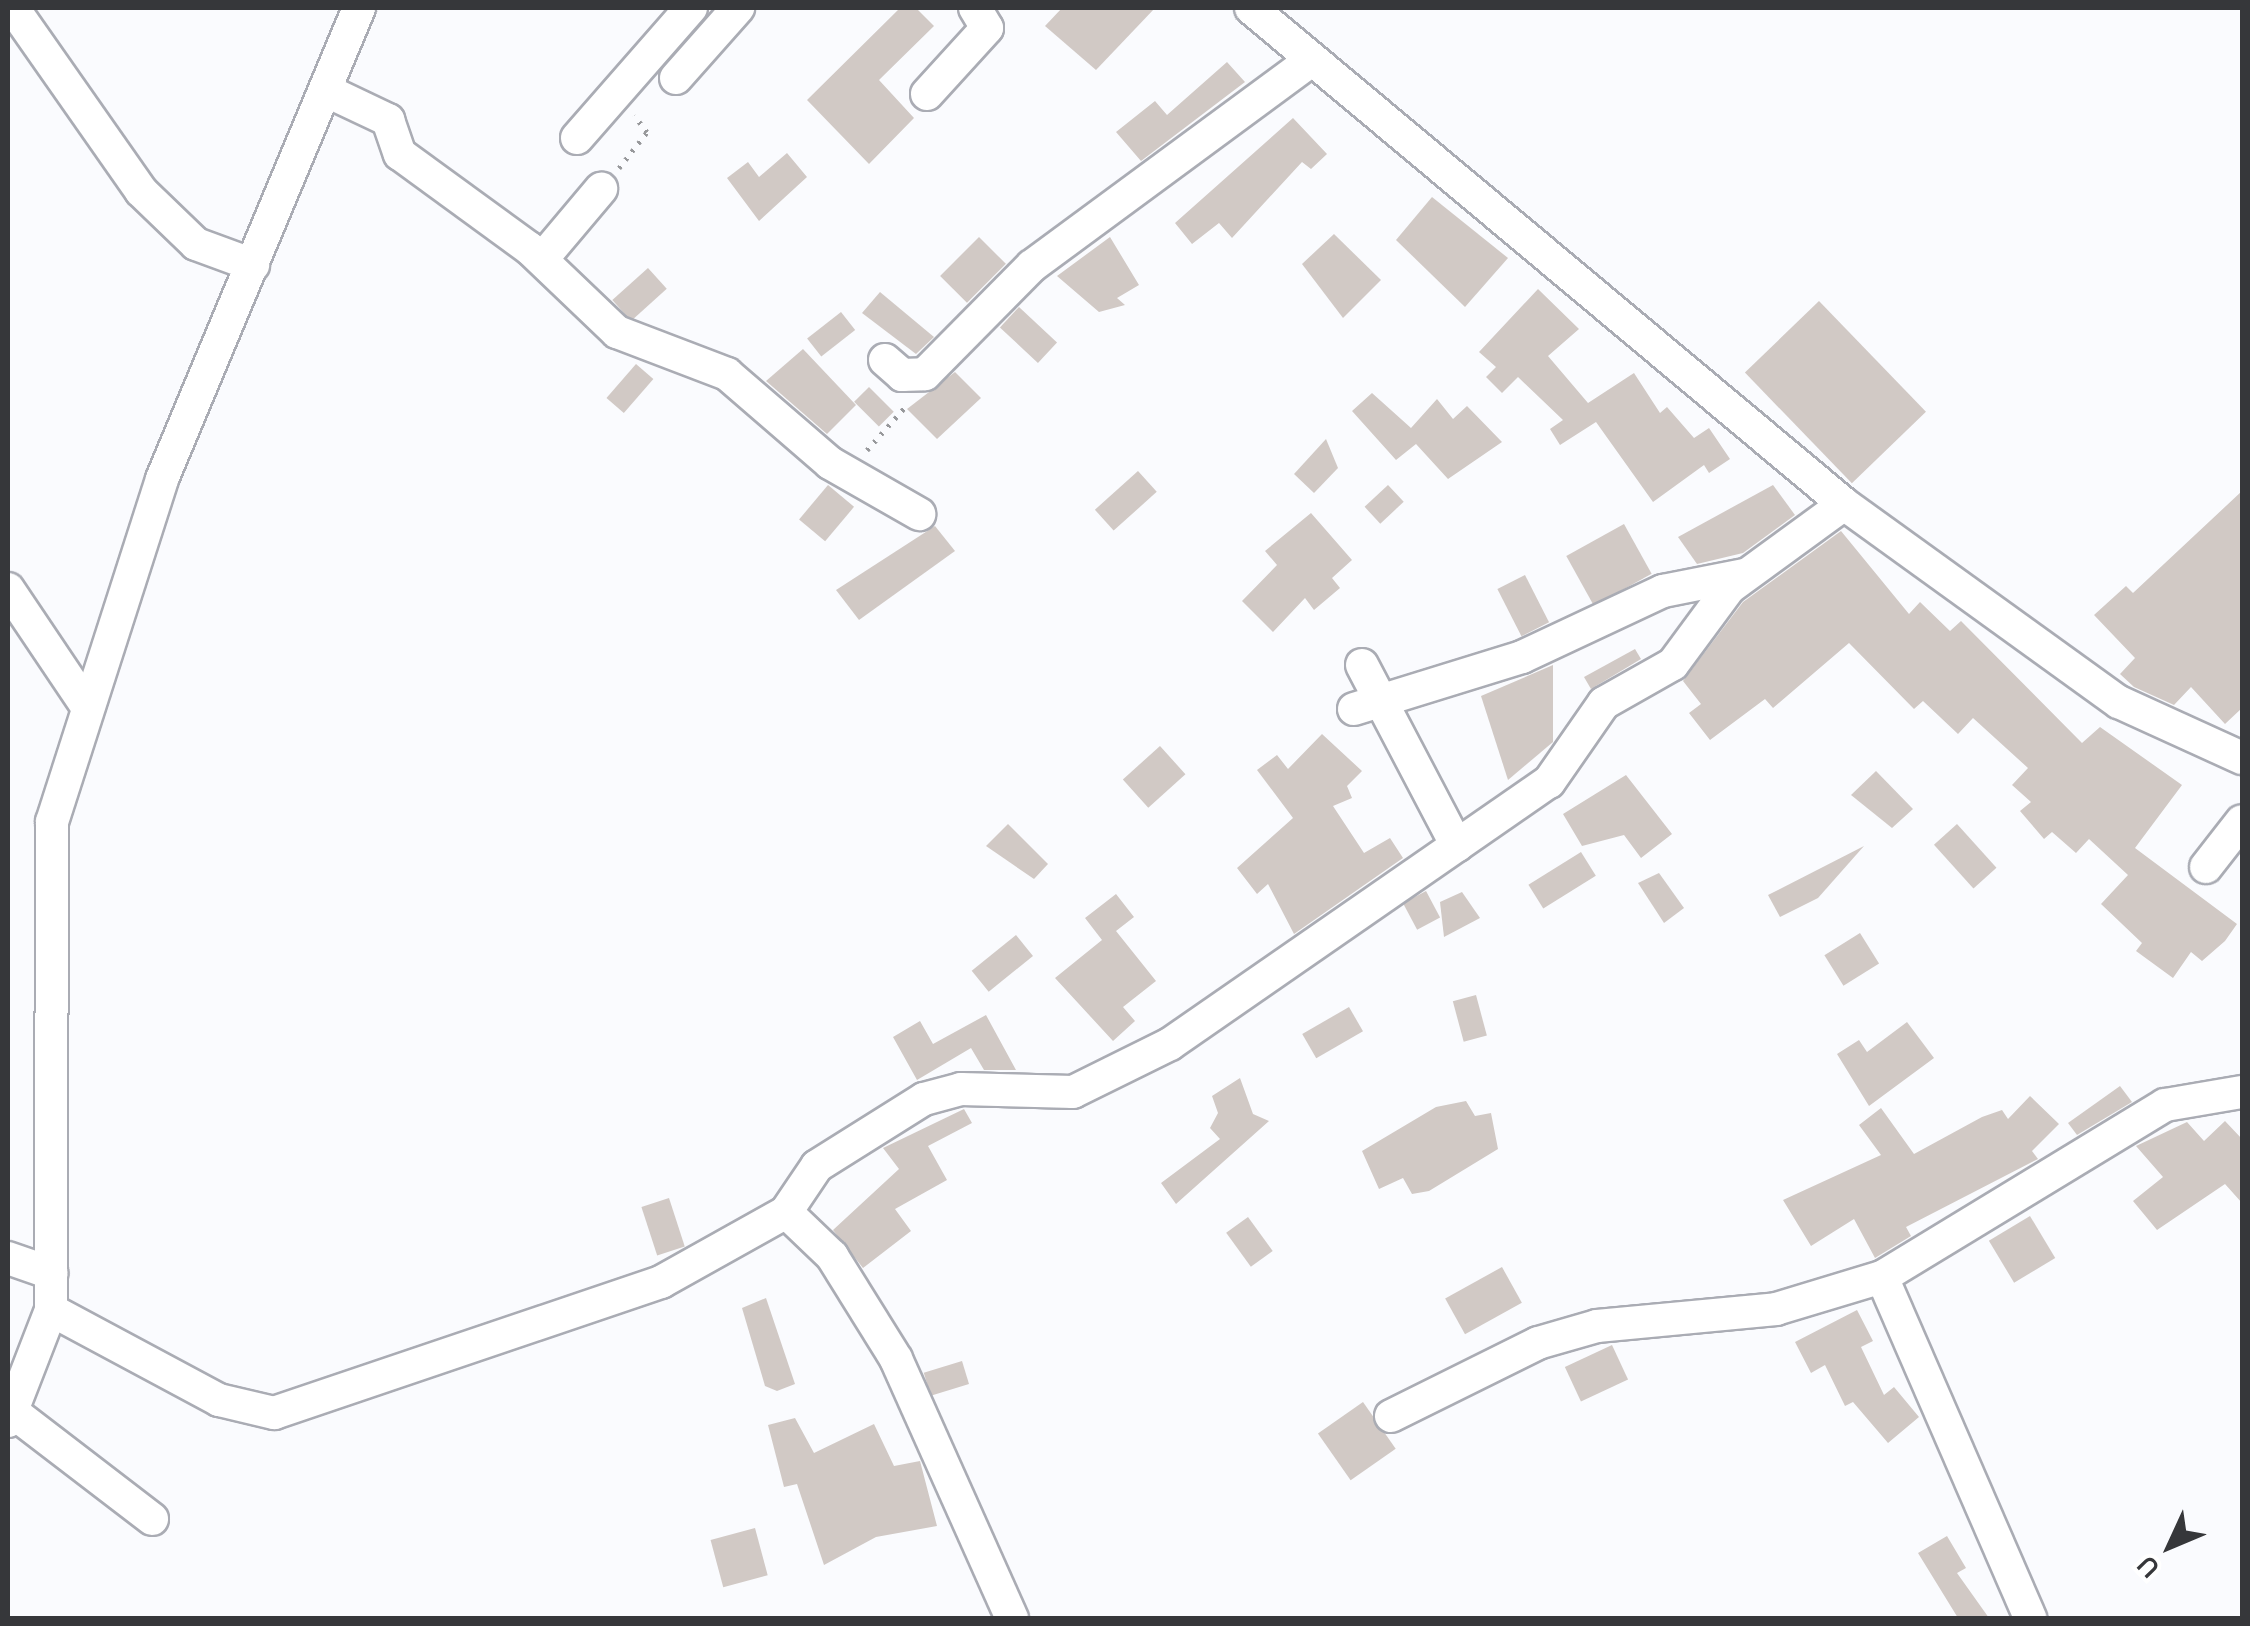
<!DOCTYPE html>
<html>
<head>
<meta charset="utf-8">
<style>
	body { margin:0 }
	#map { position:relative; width:2250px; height:1626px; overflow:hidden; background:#fafbfe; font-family:Karla,sans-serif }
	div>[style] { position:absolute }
	.building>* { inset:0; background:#d1c9c5; transform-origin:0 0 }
	.path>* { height:5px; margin-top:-2.5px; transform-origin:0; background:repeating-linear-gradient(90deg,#97989b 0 2.5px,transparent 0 10.5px) }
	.roads { filter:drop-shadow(2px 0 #aaacb4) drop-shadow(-2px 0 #aaacb4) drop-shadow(0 2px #aaacb4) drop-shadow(0 -2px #aaacb4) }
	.minor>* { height:32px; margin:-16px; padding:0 16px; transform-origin:16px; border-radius:16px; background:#fff }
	span { translate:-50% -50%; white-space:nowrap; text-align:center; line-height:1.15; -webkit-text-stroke:10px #fff; paint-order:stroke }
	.frame { position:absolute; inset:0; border:10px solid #36373a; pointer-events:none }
	.north { position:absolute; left:2120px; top:1496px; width:100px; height:100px; -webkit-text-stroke:8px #fff; paint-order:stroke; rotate:226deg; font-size:28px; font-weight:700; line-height:40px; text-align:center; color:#36373a }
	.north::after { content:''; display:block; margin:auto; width:35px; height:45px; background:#36373a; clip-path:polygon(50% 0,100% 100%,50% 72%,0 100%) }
</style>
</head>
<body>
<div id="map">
	<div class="building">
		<div style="clip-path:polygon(900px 8px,916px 8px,934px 26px,879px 80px,914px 118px,869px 164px,807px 100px)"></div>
		<div style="clip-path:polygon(1062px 8px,1155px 8px,1096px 70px,1045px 26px)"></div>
		<div style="clip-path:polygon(1227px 62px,1245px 82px,1141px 161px,1116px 132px,1155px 101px,1167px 115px)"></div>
		<div style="clip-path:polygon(1293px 118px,1327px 154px,1311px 169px,1302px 162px,1232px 238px,1219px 223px,1192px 244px,1175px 223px)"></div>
		<div style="clip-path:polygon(787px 153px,807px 177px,759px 221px,727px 178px,748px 162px,759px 177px)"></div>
		<div style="clip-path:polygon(1432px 197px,1508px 258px,1465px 307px,1396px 240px)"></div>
		<div style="clip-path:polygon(1334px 234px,1381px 280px,1343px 318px,1302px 264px)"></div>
		<div style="left:979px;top:237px;width:38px;height:55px;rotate:45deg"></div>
		<div style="clip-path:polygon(1110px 237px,1139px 285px,1117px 298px,1125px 305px,1099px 312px,1057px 276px)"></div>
		<div style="left:648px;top:268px;width:28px;height:48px;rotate:48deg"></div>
		<div style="clip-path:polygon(1538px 289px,1579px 329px,1548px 356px,1588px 403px,1634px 373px,1660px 413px,1667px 407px,1694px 438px,1709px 428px,1730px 459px,1709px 473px,1704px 465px,1653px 502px,1596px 422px,1560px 445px,1550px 429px,1563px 420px,1518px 377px,1502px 393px,1486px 377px,1496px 367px,1479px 352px)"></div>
		<div style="clip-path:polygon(880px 292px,934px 337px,916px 354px,862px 313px)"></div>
		<div style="left:1819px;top:301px;width:154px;height:103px;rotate:46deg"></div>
		<div style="left:1019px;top:307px;width:52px;height:28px;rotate:43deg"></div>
		<div style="left:841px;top:312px;width:23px;height:43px;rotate:52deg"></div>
		<div style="clip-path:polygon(803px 349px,856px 405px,827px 434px,766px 381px)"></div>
		<div style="left:636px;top:364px;width:23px;height:45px;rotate:41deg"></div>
		<div style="clip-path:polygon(955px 372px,981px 398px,937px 439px,907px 409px)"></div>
		<div style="left:869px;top:387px;width:35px;height:21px;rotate:45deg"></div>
		<div style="clip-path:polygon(1372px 393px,1411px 428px,1437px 399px,1453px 419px,1467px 406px,1502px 442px,1448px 479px,1416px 444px,1396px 460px,1352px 411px)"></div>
		<div style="clip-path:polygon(1326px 439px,1338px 468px,1314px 493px,1294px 474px)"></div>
		<div style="left:1138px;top:471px;width:28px;height:58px;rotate:48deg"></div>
		<div style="left:828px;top:485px;width:34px;height:45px;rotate:40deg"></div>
		<div style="left:1388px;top:485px;width:23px;height:32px;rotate:47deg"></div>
		<div style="clip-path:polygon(1773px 485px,1795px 515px,1743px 553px,1697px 564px,1678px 537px)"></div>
		<div style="clip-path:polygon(2242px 491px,2242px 708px,2225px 724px,2191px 687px,2174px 705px,2134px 687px,2120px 674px,2135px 658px,2094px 615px,2126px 586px,2133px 593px)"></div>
		<div style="clip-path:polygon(1311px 513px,1352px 560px,1332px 578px,1340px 588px,1314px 610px,1305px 598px,1273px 632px,1242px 601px,1277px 565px,1265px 551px)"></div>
		<div style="left:1624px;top:524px;width:57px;height:66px;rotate:61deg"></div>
		<div style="clip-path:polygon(935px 526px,955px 551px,859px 620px,836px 590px)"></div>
		<div style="clip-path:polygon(1841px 531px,1909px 614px,1920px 602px,1950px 631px,1961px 621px,2082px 743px,2100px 727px,2182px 785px,2135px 848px,2237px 924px,2225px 941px,2202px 961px,2191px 952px,2173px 978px,2136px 951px,2142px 943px,2101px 904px,2128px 875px,2089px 839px,2076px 853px,2052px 832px,2044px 839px,2020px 811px,2031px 802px,2012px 785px,2028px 768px,1973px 718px,1958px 734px,1923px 701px,1914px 709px,1849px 643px,1773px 708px,1765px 699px,1710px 740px,1689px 713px,1701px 704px,1683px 681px,1743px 602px)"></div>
		<div style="left:1525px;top:575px;width:53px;height:31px;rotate:63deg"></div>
		<div style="clip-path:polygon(1635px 649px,1641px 659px,1591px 689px,1584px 677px)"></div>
		<div style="clip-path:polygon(1553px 665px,1553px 742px,1508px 780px,1481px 696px)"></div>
		<div style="clip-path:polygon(1322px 734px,1362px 771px,1347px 786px,1352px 798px,1333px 806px,1364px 853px,1390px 838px,1403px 858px,1294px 934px,1268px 884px,1257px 894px,1237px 868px,1293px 818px,1257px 770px,1277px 755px,1288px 769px)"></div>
		<div style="left:1160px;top:746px;width:38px;height:50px;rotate:48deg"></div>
		<div style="clip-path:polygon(1876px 771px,1913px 809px,1892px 828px,1851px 795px)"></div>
		<div style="clip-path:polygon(1626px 775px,1672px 834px,1641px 858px,1624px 835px,1582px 846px,1563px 814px)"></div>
		<div style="clip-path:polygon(1008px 824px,1048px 864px,1034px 879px,986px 846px)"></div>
		<div style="left:1957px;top:824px;width:59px;height:31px;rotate:48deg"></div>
		<div style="clip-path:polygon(1864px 846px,1818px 898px,1780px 917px,1768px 895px)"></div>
		<div style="left:1581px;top:852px;width:28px;height:62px;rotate:58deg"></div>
		<div style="clip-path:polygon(1659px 873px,1684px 908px,1664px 923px,1638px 883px)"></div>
		<div style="left:1426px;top:891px;width:30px;height:26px;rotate:62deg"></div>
		<div style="clip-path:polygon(1462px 892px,1480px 918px,1444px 937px,1440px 902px)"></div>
		<div style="clip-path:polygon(1116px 894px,1134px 917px,1116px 931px,1156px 981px,1123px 1007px,1135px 1021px,1113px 1041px,1055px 978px,1102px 940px,1085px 918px)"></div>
		<div style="left:1860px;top:933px;width:36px;height:42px;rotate:58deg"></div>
		<div style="left:1016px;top:935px;width:27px;height:57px;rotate:51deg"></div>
		<div style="left:1476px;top:995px;width:42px;height:24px;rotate:75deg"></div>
		<div style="left:1349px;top:1007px;width:28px;height:54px;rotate:60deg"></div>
		<div style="clip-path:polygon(986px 1015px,1016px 1070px,984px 1070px,971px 1048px,917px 1080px,893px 1037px,920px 1021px,933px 1044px)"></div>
		<div style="clip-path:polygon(1907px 1022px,1934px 1058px,1869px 1106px,1837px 1054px,1859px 1040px,1867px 1052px)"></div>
		<div style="clip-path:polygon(1240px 1078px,1253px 1114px,1269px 1121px,1176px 1204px,1161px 1183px,1220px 1139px,1210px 1128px,1218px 1113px,1212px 1096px)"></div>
		<div style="clip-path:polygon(2120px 1086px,2132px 1102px,2077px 1135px,2068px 1123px)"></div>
		<div style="clip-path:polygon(2030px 1096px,2059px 1124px,2032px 1151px,2038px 1159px,1906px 1227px,1911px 1236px,1875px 1258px,1854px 1219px,1811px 1246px,1783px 1200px,1881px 1155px,1859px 1125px,1881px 1108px,1914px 1154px,1982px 1117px,2002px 1110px,2008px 1119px)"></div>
		<div style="clip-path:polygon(1466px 1101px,1475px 1116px,1491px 1113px,1498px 1149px,1429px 1191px,1412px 1194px,1403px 1178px,1379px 1189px,1362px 1151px,1436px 1107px)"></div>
		<div style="clip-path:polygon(964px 1109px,972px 1123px,928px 1146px,947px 1180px,895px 1209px,911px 1231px,863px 1268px,833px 1230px,899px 1169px,883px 1148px)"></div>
		<div style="clip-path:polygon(2225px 1121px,2242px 1139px,2242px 1203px,2225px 1184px,2157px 1230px,2133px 1201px,2163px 1177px,2136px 1146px,2187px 1122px,2204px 1141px)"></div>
		<div style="left:669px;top:1198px;width:51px;height:29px;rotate:72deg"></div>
		<div style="left:2030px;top:1216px;width:49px;height:48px;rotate:59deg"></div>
		<div style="left:1248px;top:1217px;width:42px;height:27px;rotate:54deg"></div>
		<div style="left:1502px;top:1267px;width:41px;height:65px;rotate:61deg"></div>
		<div style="clip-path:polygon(766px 1298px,795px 1384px,777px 1391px,765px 1386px,742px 1308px)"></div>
		<div style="clip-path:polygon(1857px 1310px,1873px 1341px,1861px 1347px,1884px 1395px,1894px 1387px,1919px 1417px,1888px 1443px,1853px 1402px,1845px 1406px,1825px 1365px,1811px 1373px,1795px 1342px)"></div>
		<div style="left:1612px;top:1345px;width:38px;height:52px;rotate:65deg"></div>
		<div style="left:962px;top:1361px;width:24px;height:40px;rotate:73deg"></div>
		<div style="left:1363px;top:1402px;width:57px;height:55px;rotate:55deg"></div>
		<div style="clip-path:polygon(795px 1418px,814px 1453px,874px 1424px,894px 1466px,920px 1461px,937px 1526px,876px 1537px,824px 1565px,797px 1484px,784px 1487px,768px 1425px)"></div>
		<div style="left:755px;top:1528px;width:49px;height:46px;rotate:75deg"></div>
		<div style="clip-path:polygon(1947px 1536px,1966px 1568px,1957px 1573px,1989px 1618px,1958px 1618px,1918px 1553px)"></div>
	</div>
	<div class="path">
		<div style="left:619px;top:168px;width:46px;rotate:-52.1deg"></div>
		<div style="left:647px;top:132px;width:21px;rotate:-127deg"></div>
		<div style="left:867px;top:450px;width:59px;rotate:-48.4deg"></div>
	</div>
	<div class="roads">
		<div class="minor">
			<div style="left:13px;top:8px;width:223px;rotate:55deg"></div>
			<div style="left:141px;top:191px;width:76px;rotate:43.9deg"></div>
			<div style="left:196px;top:244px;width:61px;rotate:20.2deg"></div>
			<div style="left:1251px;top:8px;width:773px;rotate:39.91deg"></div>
			<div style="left:1844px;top:504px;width:339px;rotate:35.8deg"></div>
			<div style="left:2119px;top:702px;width:135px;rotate:24.5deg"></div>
			<div style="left:676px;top:78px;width:94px;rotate:-48.5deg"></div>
			<div style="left:327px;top:91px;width:68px;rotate:25.4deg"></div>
			<div style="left:388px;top:120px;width:36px;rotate:71deg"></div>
			<div style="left:400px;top:154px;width:160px;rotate:36.1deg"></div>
			<div style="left:529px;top:248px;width:122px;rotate:43.7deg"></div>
			<div style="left:617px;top:332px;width:118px;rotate:20.9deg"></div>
			<div style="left:727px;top:374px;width:136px;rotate:40.8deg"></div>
			<div style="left:830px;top:463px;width:103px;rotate:29.8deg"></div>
			<div style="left:927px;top:94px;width:89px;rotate:-47.7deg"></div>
			<div style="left:987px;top:28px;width:23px;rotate:-121deg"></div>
			<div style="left:577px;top:138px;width:173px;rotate:-48.8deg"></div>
			<div style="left:542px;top:259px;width:92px;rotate:-49.9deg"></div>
			<div style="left:885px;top:360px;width:23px;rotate:41deg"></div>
			<div style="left:902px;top:375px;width:23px;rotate:-2deg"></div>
			<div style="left:925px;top:374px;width:152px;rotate:-45.3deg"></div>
			<div style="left:1032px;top:266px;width:344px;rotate:-36.4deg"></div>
			<div style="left:8px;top:589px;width:136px;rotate:56.1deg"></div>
			<div style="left:1362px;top:665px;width:204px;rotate:62.3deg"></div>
			<div style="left:1354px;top:709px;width:176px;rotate:-17.2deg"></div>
			<div style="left:1522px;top:657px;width:156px;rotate:-25.1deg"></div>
			<div style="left:1663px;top:591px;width:83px;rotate:-11.2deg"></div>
			<div style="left:2206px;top:867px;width:58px;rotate:-52deg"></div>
			<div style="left:786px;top:1212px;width:55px;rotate:-56deg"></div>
			<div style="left:817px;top:1166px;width:126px;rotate:-32.1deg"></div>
			<div style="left:924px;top:1099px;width:38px;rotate:-15deg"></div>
			<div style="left:961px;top:1089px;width:112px;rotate:1.5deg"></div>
			<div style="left:1073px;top:1092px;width:108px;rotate:-26.3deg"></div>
			<div style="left:1170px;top:1044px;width:461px;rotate:-34.7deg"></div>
			<div style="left:1549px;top:782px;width:96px;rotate:-55.2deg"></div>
			<div style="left:1604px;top:703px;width:79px;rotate:-29.5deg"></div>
			<div style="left:1673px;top:664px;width:94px;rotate:-53.6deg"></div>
			<div style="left:1729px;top:588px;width:142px;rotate:-36.1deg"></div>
			<div style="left:8px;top:1258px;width:46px;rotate:19.2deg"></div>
			<div style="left:1882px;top:1277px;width:372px;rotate:66.5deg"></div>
			<div style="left:51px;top:1310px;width:191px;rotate:28.2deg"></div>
			<div style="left:219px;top:1400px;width:57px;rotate:13.3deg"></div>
			<div style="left:274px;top:1413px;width:409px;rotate:-18.7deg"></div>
			<div style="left:661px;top:1282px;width:143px;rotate:-29.2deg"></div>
			<div style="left:786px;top:1212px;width:64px;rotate:43.7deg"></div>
			<div style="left:832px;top:1256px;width:121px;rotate:58.1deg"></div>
			<div style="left:896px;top:1359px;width:284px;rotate:65.9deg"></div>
			<div style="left:14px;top:1413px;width:174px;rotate:37.5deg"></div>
			<div style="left:1391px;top:1416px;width:164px;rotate:-26.4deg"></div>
			<div style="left:1538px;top:1343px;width:61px;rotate:-16.1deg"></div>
			<div style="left:1597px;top:1326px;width:180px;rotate:-5.4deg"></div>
			<div style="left:1776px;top:1309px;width:111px;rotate:-16.8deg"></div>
			<div style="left:1882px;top:1277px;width:331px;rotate:-31.3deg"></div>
			<div style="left:2165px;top:1105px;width:78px;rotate:-9.6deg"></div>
			<div style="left:8px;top:1421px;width:119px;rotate:-68.8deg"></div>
			<div style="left:51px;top:1310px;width:488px;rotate:-89.9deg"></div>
			<div style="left:52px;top:822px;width:360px;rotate:-72.2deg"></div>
			<div style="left:162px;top:479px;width:511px;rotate:-67.3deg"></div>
		</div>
	</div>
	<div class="frame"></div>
	<div class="north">U</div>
</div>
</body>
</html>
